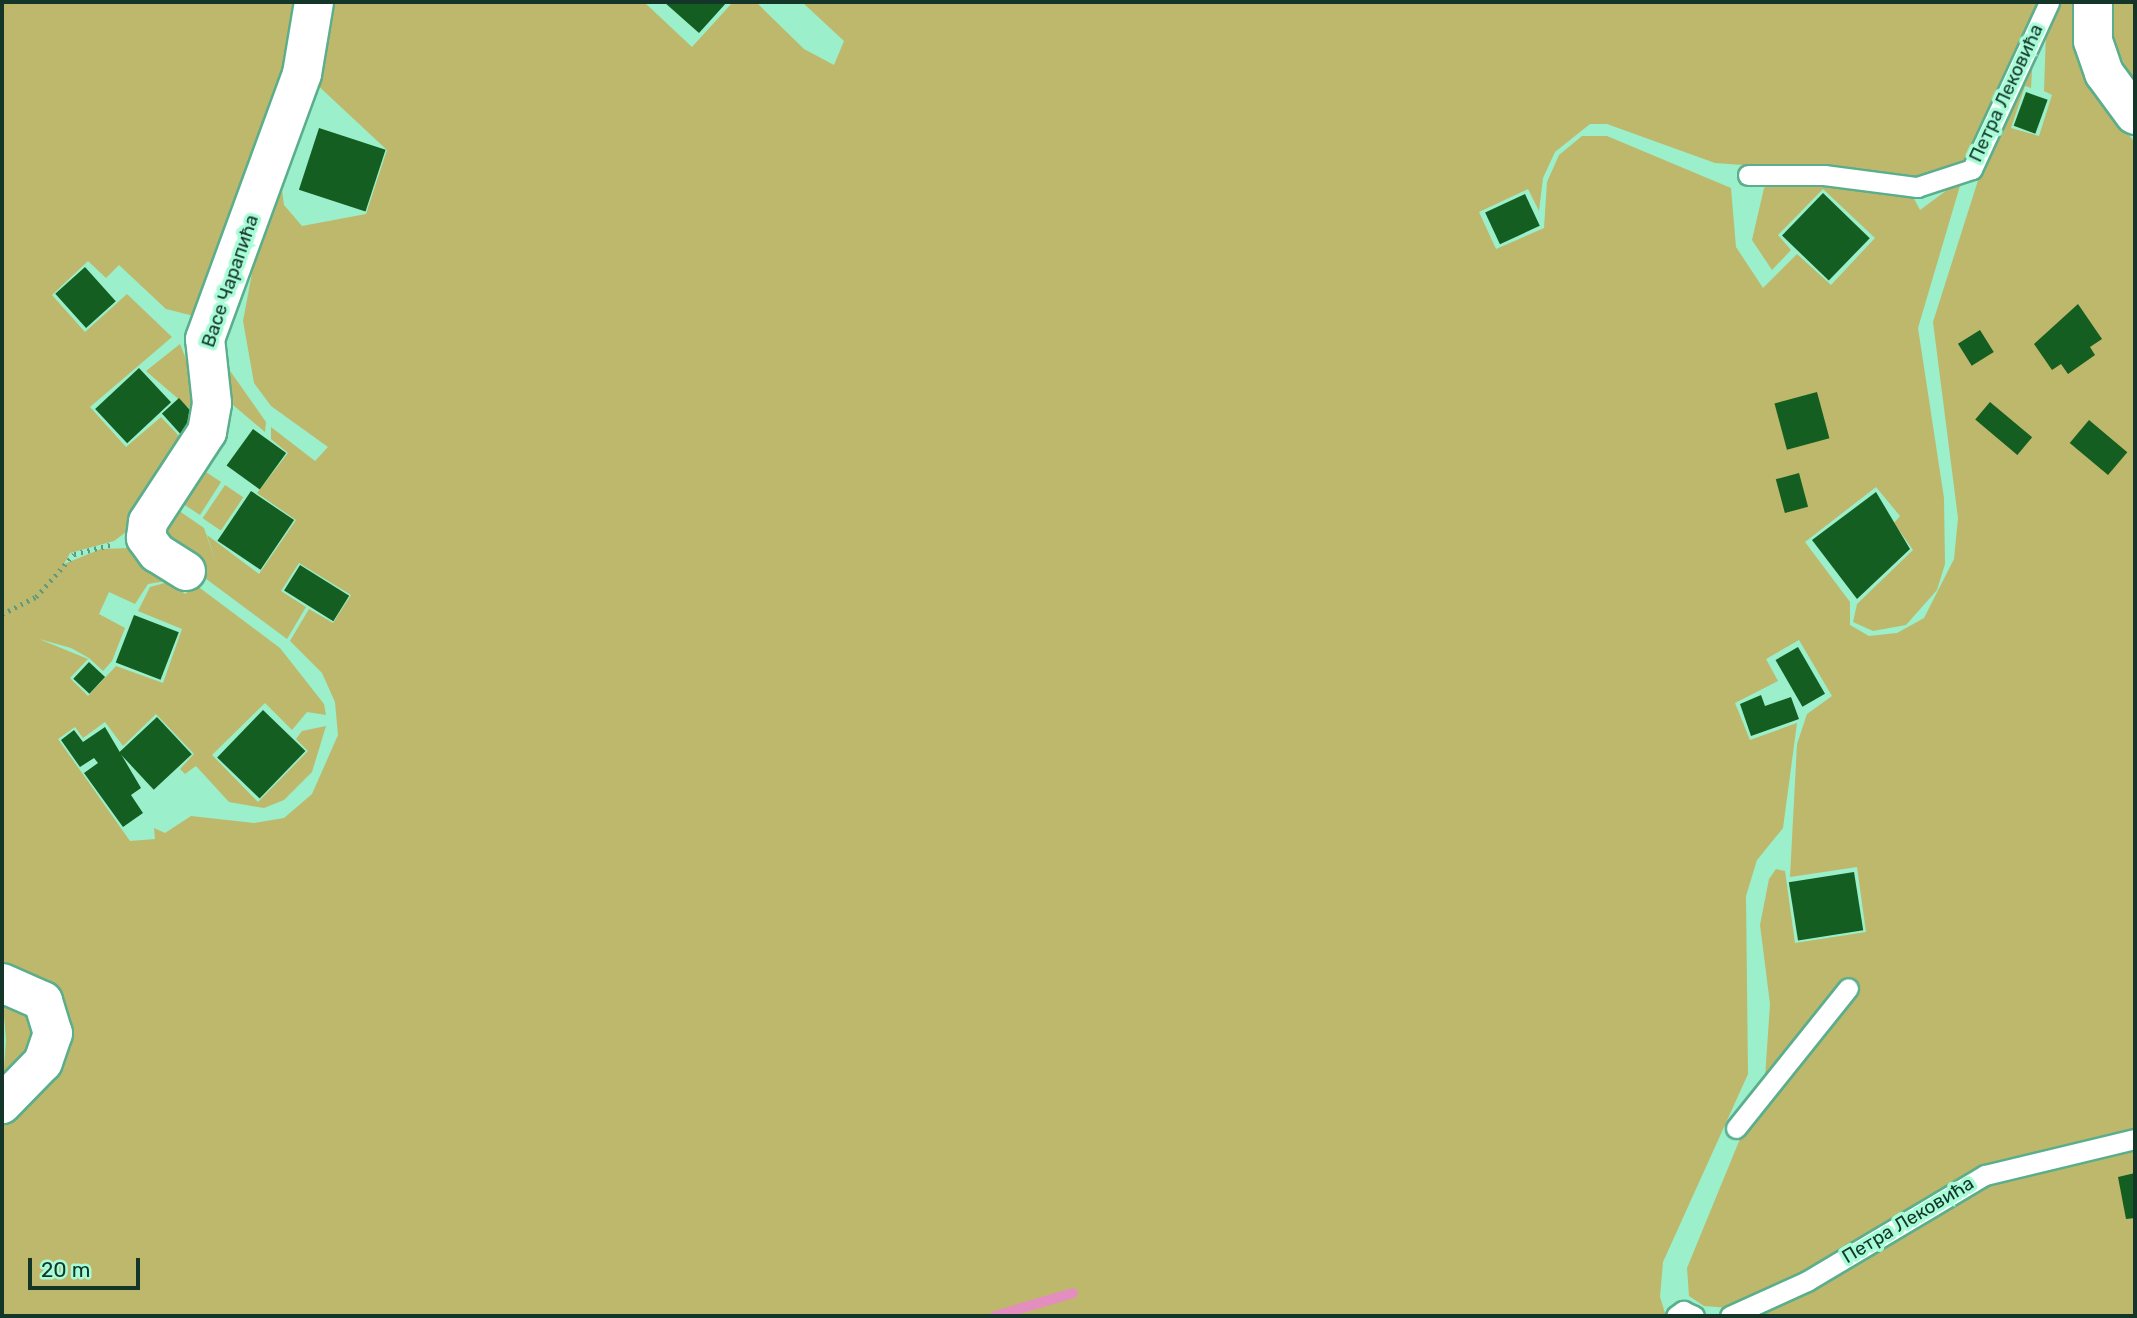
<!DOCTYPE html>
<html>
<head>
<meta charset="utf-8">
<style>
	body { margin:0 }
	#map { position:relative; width:2137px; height:1318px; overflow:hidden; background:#9befcb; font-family:Rubik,sans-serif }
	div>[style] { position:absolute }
	.green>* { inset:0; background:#bdb86b; transform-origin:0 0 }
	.stream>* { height:10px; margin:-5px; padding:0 5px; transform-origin:5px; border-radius:5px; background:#e48ebf }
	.building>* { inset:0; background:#135e20; transform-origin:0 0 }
	.path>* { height:4.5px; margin-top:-2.25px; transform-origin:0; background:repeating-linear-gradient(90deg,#5d9b81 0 2px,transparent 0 7px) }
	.roads { filter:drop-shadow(2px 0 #5bae8c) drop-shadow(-2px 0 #5bae8c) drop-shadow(0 2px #5bae8c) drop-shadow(0 -2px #5bae8c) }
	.service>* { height:19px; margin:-9.5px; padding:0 9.5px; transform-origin:9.5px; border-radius:9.5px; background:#fff }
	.minor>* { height:38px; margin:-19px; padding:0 19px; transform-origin:19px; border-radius:19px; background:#fff }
	.tertiary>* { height:38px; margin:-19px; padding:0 19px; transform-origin:19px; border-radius:19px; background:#fff }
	span { translate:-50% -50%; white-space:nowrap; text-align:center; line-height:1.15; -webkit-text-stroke:7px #a8fcd8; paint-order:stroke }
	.street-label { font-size:19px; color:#133628 }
	.frame { position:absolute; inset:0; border:4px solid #133628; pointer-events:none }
	.scale { position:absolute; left:28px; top:1258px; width:112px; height:32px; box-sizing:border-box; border:4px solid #133628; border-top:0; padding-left:9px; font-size:21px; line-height:24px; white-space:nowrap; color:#133628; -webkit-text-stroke:5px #a8fcd8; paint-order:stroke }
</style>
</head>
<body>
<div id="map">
	<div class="green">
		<div style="clip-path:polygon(2px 2px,301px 2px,291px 65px,194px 316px,166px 309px,119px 265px,106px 278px,88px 261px,52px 295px,85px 332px,127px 294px,172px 337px,90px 407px,126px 447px,161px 417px,180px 437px,203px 416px,134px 526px,114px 541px,70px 553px,64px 564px,101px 549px,130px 548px,141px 552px,166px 581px,148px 584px,135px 604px,109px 592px,99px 614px,125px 628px,112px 661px,103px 671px,89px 658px,71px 648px,39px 639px,88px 659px,70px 678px,88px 696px,116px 666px,163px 683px,182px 629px,138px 611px,150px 587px,172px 581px,185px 594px,192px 588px,188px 579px,280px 648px,324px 704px,326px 715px,307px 712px,292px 730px,265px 703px,212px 755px,258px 802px,308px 751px,296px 739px,302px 731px,326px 726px,312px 772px,284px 800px,264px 808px,229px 802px,196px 766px,185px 774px,180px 769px,194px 754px,156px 714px,123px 746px,105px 722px,83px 738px,75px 727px,58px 739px,130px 841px,155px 839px,154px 828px,165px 833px,191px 816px,254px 823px,284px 818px,312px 794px,338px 735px,335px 702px,322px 673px,290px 641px,309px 609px,333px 623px,351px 595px,299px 563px,281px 591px,306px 607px,287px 639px,158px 543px,172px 506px,204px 528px,216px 563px,207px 535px,259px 574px,296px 520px,257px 493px,288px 453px,271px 439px,271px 427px,315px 461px,328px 447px,271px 406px,254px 383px,243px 321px,259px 236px,301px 123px,282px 190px,284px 205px,302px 226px,366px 214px,387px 150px,312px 80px,327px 2px,644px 2px,692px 47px,733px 2px,756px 2px,804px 49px,834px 65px,844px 41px,802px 2px,2040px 2px,1967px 162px,1934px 179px,1715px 163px,1607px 124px,1590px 124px,1555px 152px,1543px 178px,1539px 211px,1528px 189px,1479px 212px,1496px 249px,1544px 228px,1547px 182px,1559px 155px,1582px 136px,1607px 136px,1731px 188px,1736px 247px,1763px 288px,1797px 254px,1831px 285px,1875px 238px,1823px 189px,1778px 235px,1791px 250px,1772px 270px,1752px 240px,1764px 188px,1782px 180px,1910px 191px,1920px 210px,1962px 179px,1918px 328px,1944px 498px,1945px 564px,1937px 590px,1906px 625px,1873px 631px,1853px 622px,1857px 604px,1913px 550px,1894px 523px,1900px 516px,1876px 487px,1805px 542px,1850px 602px,1850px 625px,1869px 636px,1897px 633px,1924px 618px,1954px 559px,1958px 518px,1933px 322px,1981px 171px,2033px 55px,2031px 88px,2025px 86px,2011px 128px,2039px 136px,2052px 95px,2044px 91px,2046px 33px,2056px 2px,2072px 2px,2086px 77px,2135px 143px,2135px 1130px,1959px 1178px,1809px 1271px,1730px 1308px,1704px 1306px,1689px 1296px,1687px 1268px,1765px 1078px,1770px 1004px,1760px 925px,1769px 879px,1776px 869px,1785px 871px,1795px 943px,1866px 932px,1857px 867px,1790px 877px,1797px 744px,1807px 714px,1832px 696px,1799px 640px,1766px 659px,1778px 681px,1735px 703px,1750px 740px,1797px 723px,1783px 828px,1757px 860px,1746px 896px,1748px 1074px,1663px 1262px,1660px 1297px,1666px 1316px,2px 1316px,2px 1114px,73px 1035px,66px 1016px,2px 976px)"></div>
		<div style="clip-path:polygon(2110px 2px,2135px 2px,2135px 86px,2112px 39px)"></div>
		<div style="clip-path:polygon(180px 344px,195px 382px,190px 409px,146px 371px)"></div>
		<div style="clip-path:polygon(216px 351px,266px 422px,265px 432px,226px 399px)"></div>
		<div style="clip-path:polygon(206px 472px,221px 482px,200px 515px,177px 500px)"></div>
		<div style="left:225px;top:485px;width:22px;height:40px;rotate:34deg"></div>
		<div style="clip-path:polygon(2px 991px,43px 1022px,2px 1096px,6px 1040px)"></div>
		<div style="clip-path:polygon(2135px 1146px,2135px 1316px,1757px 1316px,1825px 1283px,1985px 1185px)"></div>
	</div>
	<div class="stream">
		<div style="left:995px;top:1316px;width:81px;rotate:-16.4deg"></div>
	</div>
	<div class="building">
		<div style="clip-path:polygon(664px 2px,727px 2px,699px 33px)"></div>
		<div style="left:2026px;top:92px;width:23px;height:36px;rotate:20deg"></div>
		<div style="left:319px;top:128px;width:70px;height:65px;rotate:18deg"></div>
		<div style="left:1823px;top:193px;width:65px;height:59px;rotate:44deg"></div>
		<div style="left:1525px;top:194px;width:35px;height:44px;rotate:65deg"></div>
		<div style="left:85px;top:267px;width:46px;height:40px;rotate:48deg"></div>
		<div style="clip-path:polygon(2078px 304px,2102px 339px,2090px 347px,2095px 355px,2068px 374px,2061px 364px,2052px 370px,2034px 344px)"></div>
		<div style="left:1980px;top:330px;width:26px;height:26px;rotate:58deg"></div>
		<div style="left:139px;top:368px;width:47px;height:60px;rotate:47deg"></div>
		<div style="left:1817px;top:392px;width:48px;height:44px;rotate:75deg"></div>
		<div style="left:179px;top:398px;width:28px;height:23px;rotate:48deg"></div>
		<div style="left:1990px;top:402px;width:55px;height:23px;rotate:40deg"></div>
		<div style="left:2089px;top:420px;width:50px;height:30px;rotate:40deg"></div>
		<div style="left:253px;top:429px;width:41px;height:45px;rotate:36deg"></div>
		<div style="left:1799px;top:473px;width:35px;height:24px;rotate:75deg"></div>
		<div style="left:251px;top:491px;width:52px;height:60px;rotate:34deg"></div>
		<div style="clip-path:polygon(1876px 492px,1910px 549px,1857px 599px,1812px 540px)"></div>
		<div style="left:300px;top:565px;width:58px;height:30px;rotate:32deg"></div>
		<div style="left:134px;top:615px;width:48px;height:51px;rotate:21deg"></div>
		<div style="left:1798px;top:647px;width:54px;height:26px;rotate:60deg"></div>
		<div style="left:89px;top:662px;width:22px;height:23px;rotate:43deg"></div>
		<div style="clip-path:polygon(1761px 695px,1765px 706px,1791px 697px,1799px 719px,1751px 736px,1740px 704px)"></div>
		<div style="left:263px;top:710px;width:59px;height:66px;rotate:44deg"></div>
		<div style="left:157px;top:717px;width:51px;height:52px;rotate:47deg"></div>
		<div style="clip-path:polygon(105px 727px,141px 788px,131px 795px,143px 813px,123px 827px,84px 773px,98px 763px,94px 758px,80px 767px,61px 740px,74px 730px,83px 742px)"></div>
		<div style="left:1854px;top:872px;width:59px;height:66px;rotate:81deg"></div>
		<div style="clip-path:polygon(2135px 1173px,2135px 1218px,2126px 1219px,2118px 1177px)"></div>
	</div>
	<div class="path">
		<div style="left:2px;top:614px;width:38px;rotate:-27deg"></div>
		<div style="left:36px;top:597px;width:57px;rotate:-48.5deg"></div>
		<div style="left:74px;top:554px;width:38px;rotate:-14deg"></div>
	</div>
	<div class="roads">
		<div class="service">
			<div style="left:1748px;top:175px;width:76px"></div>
			<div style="left:1824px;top:175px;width:94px;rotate:7.4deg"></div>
			<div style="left:1917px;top:187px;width:58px;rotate:-18.1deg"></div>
			<div style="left:1972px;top:169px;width:184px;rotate:-65.2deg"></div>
			<div style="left:1736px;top:1128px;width:179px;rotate:-51.3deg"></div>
			<div style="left:1676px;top:1316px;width:9px;rotate:-36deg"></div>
			<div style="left:1683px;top:1311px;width:12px;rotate:24deg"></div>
			<div style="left:1730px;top:1316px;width:85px;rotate:-24.4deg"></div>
			<div style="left:1807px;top:1281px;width:207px;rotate:-30.8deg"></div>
			<div style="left:1985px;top:1175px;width:154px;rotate:-13.5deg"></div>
		</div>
		<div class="minor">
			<div style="left:186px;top:571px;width:34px;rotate:-148deg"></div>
			<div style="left:157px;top:553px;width:19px;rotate:-126deg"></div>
			<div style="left:146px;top:538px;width:16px;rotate:-83deg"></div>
			<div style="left:148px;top:522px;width:108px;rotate:-56.8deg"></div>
			<div style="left:207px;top:432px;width:29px;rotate:-80deg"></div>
			<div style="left:212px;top:403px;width:64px;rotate:-96.2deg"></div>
			<div style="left:205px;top:339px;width:282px;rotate:-69.9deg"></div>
			<div style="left:302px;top:74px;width:73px;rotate:-80.5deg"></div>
			<div style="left:2px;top:983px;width:45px;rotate:23.7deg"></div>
			<div style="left:43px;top:1001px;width:34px;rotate:73deg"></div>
			<div style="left:53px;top:1033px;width:31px;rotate:109deg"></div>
			<div style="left:43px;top:1062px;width:59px;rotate:134.3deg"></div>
		</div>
		<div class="tertiary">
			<div style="left:2093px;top:2px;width:39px;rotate:90deg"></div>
			<div style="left:2093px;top:41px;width:34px;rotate:71deg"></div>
			<div style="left:2104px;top:73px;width:52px;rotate:53.6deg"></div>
		</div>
	</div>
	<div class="street-label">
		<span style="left:2006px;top:93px;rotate:-65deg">Петра Лековића</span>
		<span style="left:230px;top:281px;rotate:-71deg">Васе Чарапића</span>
		<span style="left:1908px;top:1220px;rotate:-31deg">Петра Лековића</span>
	</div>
	<div class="frame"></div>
	<div class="scale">20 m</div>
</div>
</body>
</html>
